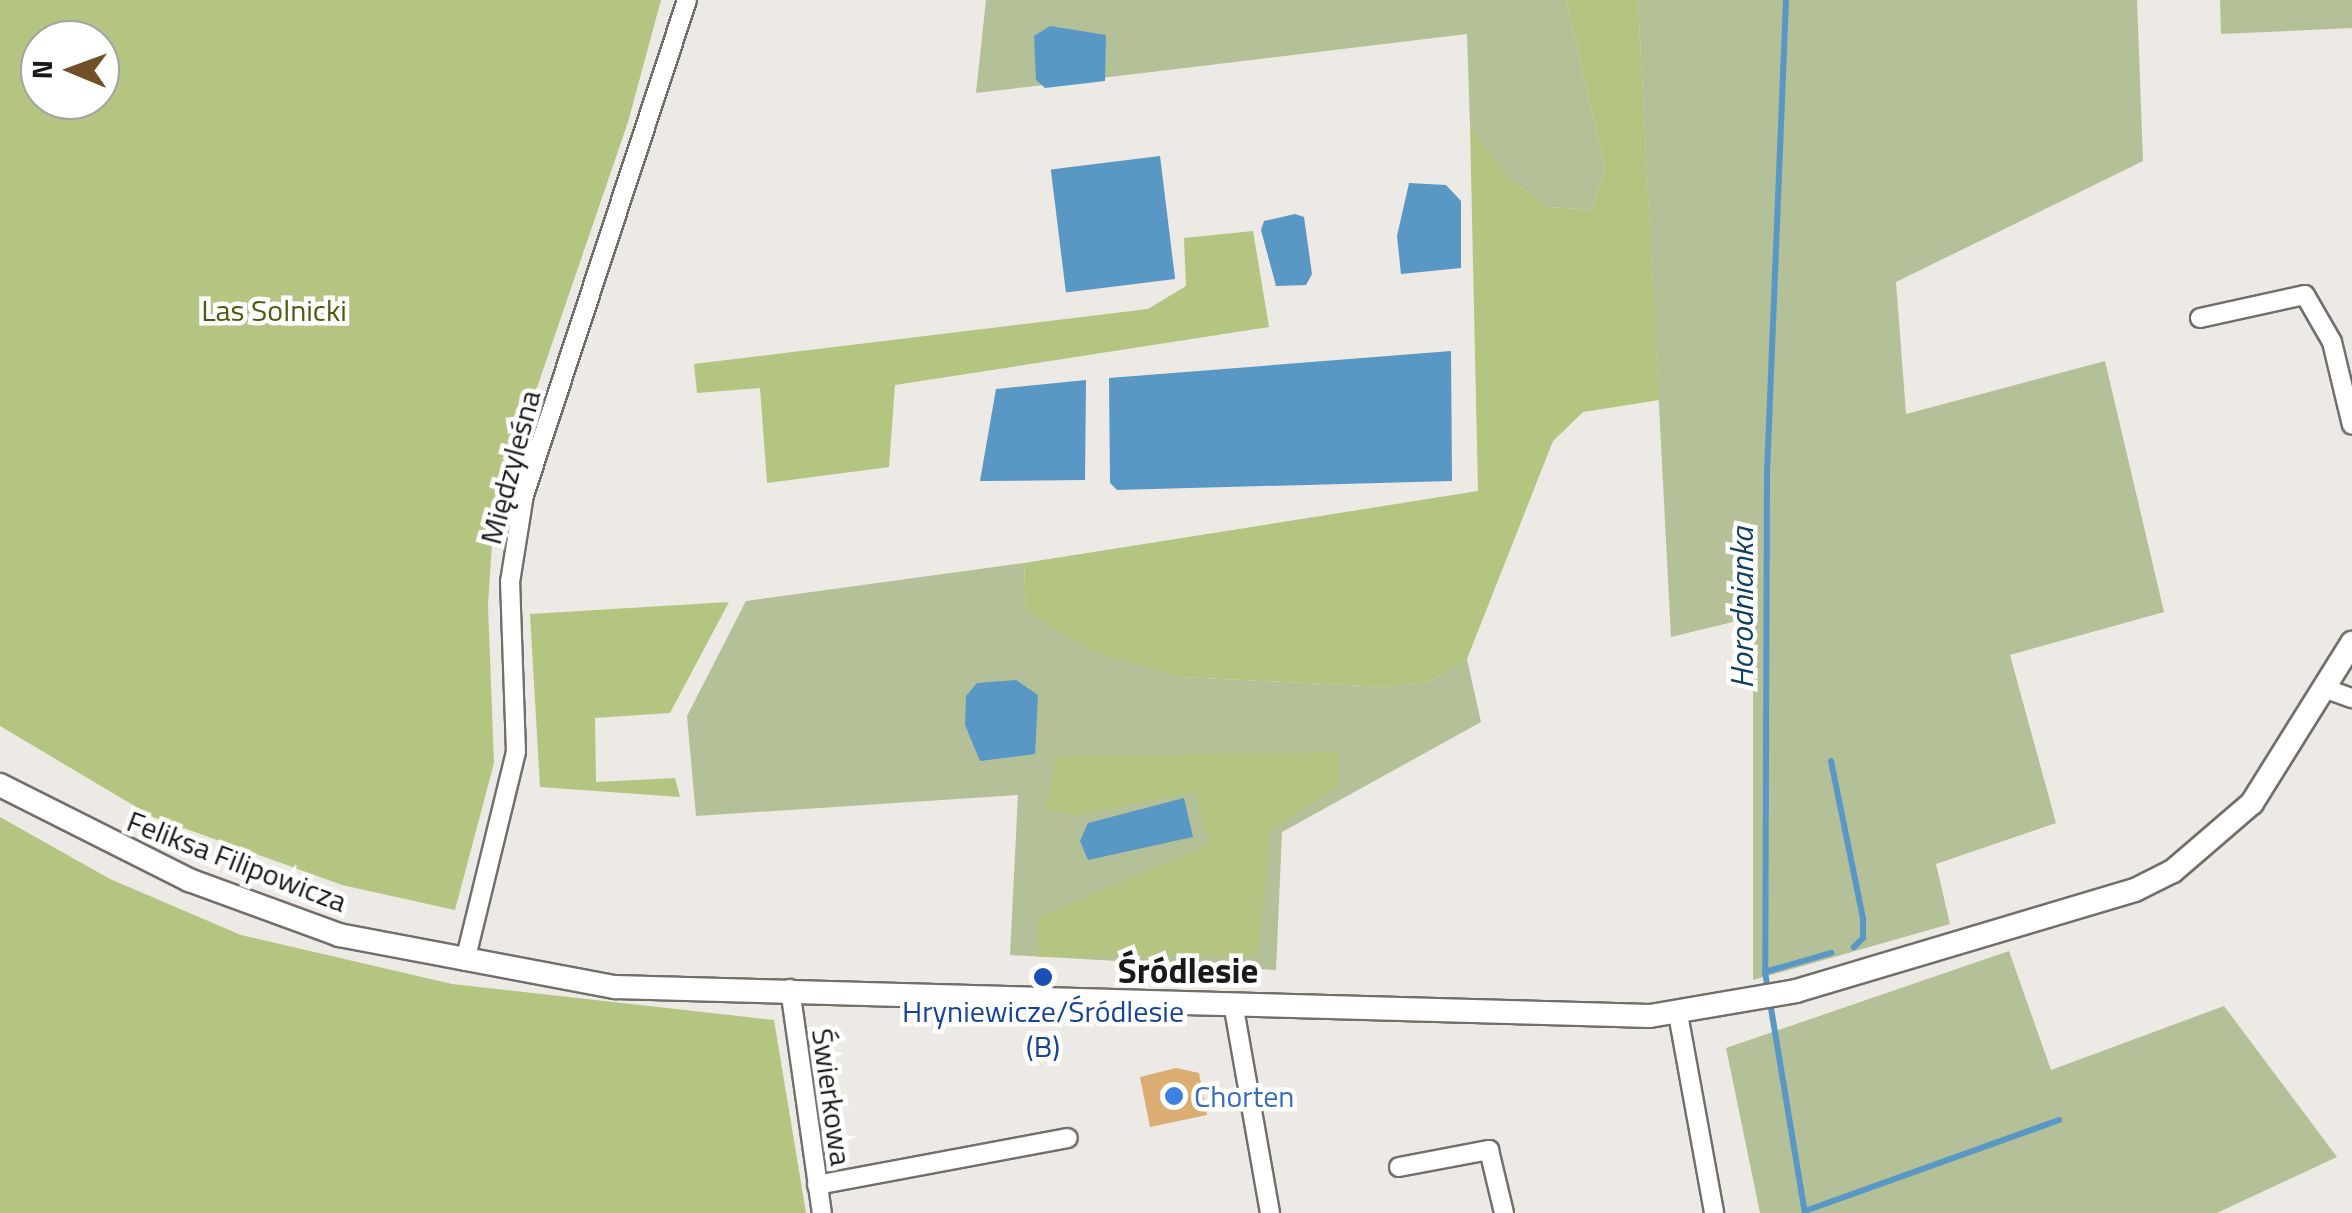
<!DOCTYPE html>
<html>
<head>
<meta charset="utf-8">
<style>
	body { margin:0 }
	#map { position:relative; width:2352px; height:1213px; overflow:hidden; background:#ede9e4; font-family:"Titillium Web",sans-serif }
	div>[style] { position:absolute }
	.green>* { inset:0; background:#b4c097 }
	.forest>* { inset:0; background:#b3c580 }
	.water>* { inset:0; background:#5997c4; transform-origin:0 0 }
	.stream>* { height:6px; margin:-3px; padding:0 3px; transform-origin:3px; border-radius:3px; background:#5997c4 }
	.building>* { inset:0; background:#dcad73 }
	.roads { filter:drop-shadow(2px 0 #726f6b) drop-shadow(-2px 0 #726f6b) drop-shadow(0 2px #726f6b) drop-shadow(0 -2px #726f6b) }
	.minor>* { height:18px; margin:-9px; padding:0 9px; transform-origin:9px; border-radius:9px; background:#fff }
	.tertiary>* { height:22px; margin:-11px; padding:0 11px; transform-origin:11px; border-radius:11px; background:#fff }
	.dots>* { width:28px; height:28px; translate:-50% -50%; box-sizing:border-box; border:5px solid #fff; border-radius:50% }
	span { translate:-50% -50%; white-space:nowrap; text-align:center; line-height:1.15; -webkit-text-stroke:9px #fff; paint-order:stroke }
	.park-label { font-size:30px; color:#4d5b0e }
	.street-label { font-size:30px; color:#1b1918 }
	.transit-label { font-size:30px; color:#164399 }
	.shop-label { font-size:30px; color:#366cbe }
	.left { translate:0 -50%; text-align:left }
	.water-label { font-size:32px; color:#0f405f; font-style:italic }
	.quarter-label { font-size:35px; color:#1b1918; font-weight:700 }
	.north { position:absolute; left:20px; top:20px; width:100px; height:100px; box-sizing:border-box; background:#fff; border:2px solid #a4a3a3; border-radius:50%; rotate:271deg; font-size:28px; font-weight:700; line-height:40px; text-align:center; color:#1b1918 }
	.north::after { content:''; display:block; margin:auto; width:35px; height:45px; background:#715027; clip-path:polygon(50% 0,100% 100%,50% 72%,0 100%) }
</style>
</head>
<body>
<div id="map">
	<div class="green">
		<div style="clip-path:polygon(986px 0,1566px 0,1605px 168px,1592px 210px,1548px 207px,1508px 177px,1470px 125px,1467px 34px,976px 93px)"></div>
		<div style="clip-path:polygon(1638px 0,2137px 0,2143px 161px,1896px 282px,1906px 414px,2105px 361px,2164px 612px,2010px 655px,2056px 823px,1936px 864px,1950px 924px,1753px 980px,1753px 617px,1671px 637px)"></div>
		<div style="clip-path:polygon(2220px 0,2352px 0,2352px 28px,2221px 34px)"></div>
		<div style="clip-path:polygon(1024px 563px,1026px 612px,1181px 677px,1387px 687px,1429px 682px,1467px 659px,1481px 722px,1282px 832px,1276px 970px,1010px 955px,1018px 795px,696px 816px,687px 716px,746px 601px)"></div>
		<div style="clip-path:polygon(2009px 951px,2051px 1070px,2224px 1006px,2337px 1157px,2217px 1213px,1760px 1213px,1726px 1048px)"></div>
	</div>
	<div class="forest">
		<div style="clip-path:polygon(evenodd,0 0,661px 0,628px 122px,494px 513px,488px 605px,494px 763px,455px 910px,342px 885px,153px 817px,0 726px,0 0,40px 40px,100px 40px,100px 100px,40px 100px,40px 40px)"></div>
		<div style="clip-path:polygon(1566px 0,1638px 0,1659px 400px,1583px 412px,1553px 441px,1467px 659px,1429px 682px,1387px 687px,1181px 677px,1096px 653px,1026px 612px,1024px 563px,1478px 491px,1470px 125px,1508px 177px,1548px 207px,1592px 210px,1605px 168px)"></div>
		<div style="clip-path:polygon(1253px 231px,1269px 327px,895px 385px,889px 467px,767px 483px,760px 388px,697px 393px,694px 364px,1148px 309px,1186px 286px,1184px 238px)"></div>
		<div style="clip-path:polygon(729px 602px,670px 713px,595px 718px,596px 782px,675px 778px,680px 797px,540px 787px,530px 614px)"></div>
		<div style="clip-path:polygon(1340px 752px,1338px 786px,1270px 830px,1258px 956px,1038px 957px,1038px 918px,1209px 844px,1196px 792px,1073px 816px,1045px 809px,1057px 756px)"></div>
		<div style="clip-path:polygon(0 817px,110px 879px,241px 935px,452px 984px,774px 1020px,806px 1213px,0 1213px)"></div>
	</div>
	<div class="water">
		<div style="clip-path:polygon(1050px 26px,1106px 35px,1105px 81px,1045px 88px,1036px 80px,1034px 36px)"></div>
		<div style="left:1160px;top:156px;width:124px;height:110px;rotate:83deg"></div>
		<div style="clip-path:polygon(1409px 183px,1446px 185px,1461px 201px,1461px 268px,1401px 274px,1397px 236px)"></div>
		<div style="clip-path:polygon(1295px 214px,1304px 217px,1312px 274px,1306px 285px,1276px 286px,1261px 230px,1264px 221px)"></div>
		<div style="clip-path:polygon(1451px 351px,1452px 481px,1117px 490px,1110px 483px,1109px 378px)"></div>
		<div style="clip-path:polygon(1086px 380px,1085px 480px,980px 481px,996px 389px)"></div>
		<div style="clip-path:polygon(1016px 680px,1038px 695px,1035px 754px,980px 761px,965px 725px,966px 696px,977px 683px)"></div>
		<div style="clip-path:polygon(1184px 798px,1193px 837px,1088px 860px,1080px 841px,1088px 823px)"></div>
	</div>
	<div class="stream">
		<div style="left:1786px;top:0;width:474px;rotate:92.3deg"></div>
		<div style="left:1767px;top:474px;width:498px;rotate:90.2deg"></div>
		<div style="left:1765px;top:972px;width:244px;rotate:80.6deg"></div>
		<div style="left:1831px;top:761px;width:160px;rotate:78.5deg"></div>
		<div style="left:1863px;top:918px;width:20px;rotate:90deg"></div>
		<div style="left:1863px;top:938px;width:13px;rotate:135deg"></div>
		<div style="left:1765px;top:972px;width:69px;rotate:-16.1deg"></div>
		<div style="left:1805px;top:1211px;width:270px;rotate:-19.7deg"></div>
	</div>
	<div class="building">
		<div style="clip-path:polygon(1176px 1068px,1199px 1073px,1207px 1115px,1150px 1127px,1140px 1077px)"></div>
	</div>
	<div class="roads">
		<div class="minor">
			<div style="left:2200px;top:318px;width:107px;rotate:-12.4deg"></div>
			<div style="left:2305px;top:295px;width:54px;rotate:60.1deg"></div>
			<div style="left:2332px;top:342px;width:85px;rotate:76.5deg"></div>
			<div style="left:2324px;top:688px;width:30px;rotate:20deg"></div>
			<div style="left:465px;top:961px;width:215px;rotate:-76.3deg"></div>
			<div style="left:516px;top:752px;width:170px;rotate:-92deg"></div>
			<div style="left:510px;top:582px;width:88px;rotate:-80.9deg"></div>
			<div style="left:524px;top:495px;width:521px;rotate:-71.77deg"></div>
			<div style="left:790px;top:989px;width:226px;rotate:81.9deg"></div>
			<div style="left:1233px;top:1003px;width:213px;rotate:80deg"></div>
			<div style="left:1678px;top:1014px;width:202px;rotate:79.7deg"></div>
			<div style="left:1399px;top:1167px;width:92px;rotate:-10.7deg"></div>
			<div style="left:1489px;top:1150px;width:65px;rotate:76.6deg"></div>
			<div style="left:817px;top:1185px;width:255px;rotate:-10.6deg"></div>
		</div>
		<div class="tertiary">
			<div style="left:0;top:785px;width:212px;rotate:26.7deg"></div>
			<div style="left:189px;top:880px;width:160px;rotate:20.1deg"></div>
			<div style="left:339px;top:935px;width:281px;rotate:10.7deg"></div>
			<div style="left:615px;top:987px;width:1035px;rotate:1.6deg"></div>
			<div style="left:1650px;top:1016px;width:148px;rotate:-9.7deg"></div>
			<div style="left:1796px;top:991px;width:354px;rotate:-16.6deg"></div>
			<div style="left:2135px;top:890px;width:42px;rotate:-26.6deg"></div>
			<div style="left:2173px;top:871px;width:104px;rotate:-40.7deg"></div>
			<div style="left:2252px;top:803px;width:189px;rotate:-58deg"></div>
		</div>
	</div>
	<div class="dots">
		<div style="left:1043px;top:977px;background:#1a4fb4"></div>
		<div style="left:1174px;top:1096px;background:#3f7fe0"></div>
	</div>
	<div class="park-label">
		<span style="left:274px;top:310px">Las Solnicki</span>
	</div>
	<div class="street-label">
		<span style="left:510px;top:467px;rotate:-75deg">Międzyleśna</span>
		<span style="left:237px;top:861px;rotate:21deg">Feliksa Filipowicza</span>
		<span style="left:832px;top:1097px;rotate:82deg">Świerkowa</span>
	</div>
	<div class="transit-label">
		<span style="left:1043px;top:1028px">Hryniewicze/Śródlesie<br>(B)</span>
	</div>
	<div class="shop-label">
		<span class="left" style="left:1194px;top:1096px">Chorten</span>
	</div>
	<div class="water-label">
		<span style="left:1741px;top:608px;rotate:-90deg">Horodnianka</span>
	</div>
	<div class="quarter-label">
		<span style="left:1188px;top:970px">Śródlesie</span>
	</div>
	<div class="north">N</div>
</div>
</body>
</html>
